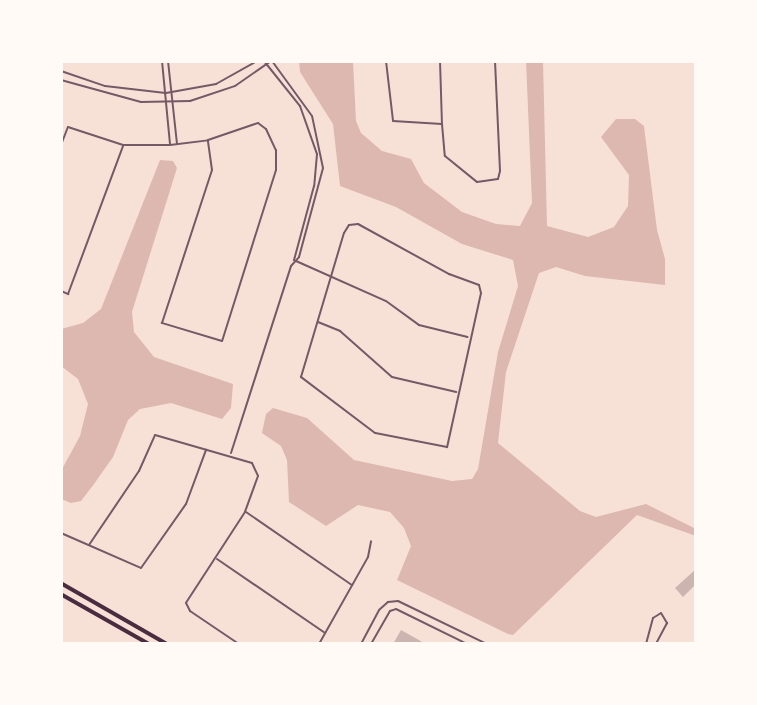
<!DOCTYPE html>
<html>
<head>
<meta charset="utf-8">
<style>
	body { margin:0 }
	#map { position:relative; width:757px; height:705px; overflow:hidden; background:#f7e1d7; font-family:"Sofia Sans Condensed",sans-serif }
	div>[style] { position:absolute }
	.water>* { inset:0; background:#dcb8b0 }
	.building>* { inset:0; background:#ccb4b1 }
	.minor>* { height:2px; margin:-1px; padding:0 1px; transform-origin:1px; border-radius:1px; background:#755966 }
	.primary>* { height:3.5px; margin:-1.75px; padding:0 1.75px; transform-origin:1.75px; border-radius:1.75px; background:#4a2c40 }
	span { translate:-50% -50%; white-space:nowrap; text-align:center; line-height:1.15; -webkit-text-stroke:7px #fffaf5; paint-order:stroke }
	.frame { position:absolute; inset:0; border:63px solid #fffaf5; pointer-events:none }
</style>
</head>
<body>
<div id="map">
	<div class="water">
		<div style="clip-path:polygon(299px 61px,353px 61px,356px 121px,361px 133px,382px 151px,411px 159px,424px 183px,462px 212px,496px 224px,520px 226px,532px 203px,526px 61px,543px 61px,547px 226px,588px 237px,614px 227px,628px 206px,629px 175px,601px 137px,616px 119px,635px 119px,644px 126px,657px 230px,665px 259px,665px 285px,585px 276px,556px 267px,539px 273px,506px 372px,498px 443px,580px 511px,596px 517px,646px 504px,696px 529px,696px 536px,637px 515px,513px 635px,508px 634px,397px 580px,411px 546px,404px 528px,390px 512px,358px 505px,326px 526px,289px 502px,287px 460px,281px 446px,262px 433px,266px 414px,273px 408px,307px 418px,354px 460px,452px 481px,472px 479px,478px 469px,498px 352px,518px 286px,513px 260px,462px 244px,396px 207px,340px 186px,333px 124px,300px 72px)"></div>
		<div style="clip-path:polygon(160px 160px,173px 161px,177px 168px,132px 312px,134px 332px,154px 357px,233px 384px,231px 408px,222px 419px,171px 403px,140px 409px,128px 420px,113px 457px,94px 484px,81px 501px,71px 503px,61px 499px,61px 471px,80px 436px,88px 404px,78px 379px,61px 366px,61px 329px,83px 323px,101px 309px)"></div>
	</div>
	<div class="building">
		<div style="clip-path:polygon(696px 569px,696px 584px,683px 597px,675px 588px)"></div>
		<div style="clip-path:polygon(401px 630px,426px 644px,393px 644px)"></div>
	</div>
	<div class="minor">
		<div style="left:162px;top:61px;width:83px;rotate:84.5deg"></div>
		<div style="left:168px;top:61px;width:83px;rotate:83.8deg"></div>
		<div style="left:264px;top:61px;width:58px;rotate:51.3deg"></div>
		<div style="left:300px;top:106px;width:51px;rotate:70.5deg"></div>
		<div style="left:317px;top:154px;width:32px;rotate:95deg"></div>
		<div style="left:314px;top:186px;width:77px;rotate:105.1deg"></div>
		<div style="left:386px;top:61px;width:60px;rotate:83.3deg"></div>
		<div style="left:393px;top:121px;width:49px;rotate:3.5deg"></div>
		<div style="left:442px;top:124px;width:32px;rotate:85deg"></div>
		<div style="left:445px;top:156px;width:41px;rotate:39.1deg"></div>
		<div style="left:477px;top:182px;width:21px;rotate:-8deg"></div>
		<div style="left:498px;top:179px;width:8px;rotate:-76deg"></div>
		<div style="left:500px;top:171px;width:110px;rotate:-92.6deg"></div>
		<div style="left:440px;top:61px;width:62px;rotate:88.2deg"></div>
		<div style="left:61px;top:71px;width:46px;rotate:18.8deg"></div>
		<div style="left:105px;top:86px;width:61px;rotate:6.5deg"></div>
		<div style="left:166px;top:93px;width:51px;rotate:-10.2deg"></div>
		<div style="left:216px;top:84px;width:47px;rotate:-29.3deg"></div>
		<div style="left:61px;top:80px;width:83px;rotate:15.4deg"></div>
		<div style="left:141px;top:102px;width:49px;rotate:-1.2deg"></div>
		<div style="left:190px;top:101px;width:47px;rotate:-18.4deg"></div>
		<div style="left:235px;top:86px;width:44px;rotate:-34.8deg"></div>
		<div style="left:61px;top:145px;width:19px;rotate:-69deg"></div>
		<div style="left:68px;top:127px;width:58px;rotate:18.1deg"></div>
		<div style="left:123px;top:145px;width:47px"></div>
		<div style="left:170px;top:145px;width:38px;rotate:-7deg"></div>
		<div style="left:208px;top:140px;width:53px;rotate:-18.8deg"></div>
		<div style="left:258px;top:123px;width:10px;rotate:37deg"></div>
		<div style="left:266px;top:129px;width:23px;rotate:65deg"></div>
		<div style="left:276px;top:150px;width:20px;rotate:90deg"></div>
		<div style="left:276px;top:170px;width:179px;rotate:107.5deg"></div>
		<div style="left:222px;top:341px;width:63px;rotate:-163.3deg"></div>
		<div style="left:162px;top:323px;width:161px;rotate:-71.9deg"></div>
		<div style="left:212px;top:170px;width:30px;rotate:-98deg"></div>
		<div style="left:358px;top:224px;width:104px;rotate:28.8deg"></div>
		<div style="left:449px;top:274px;width:32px;rotate:20deg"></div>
		<div style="left:479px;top:285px;width:8px;rotate:76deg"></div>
		<div style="left:481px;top:293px;width:158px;rotate:102.4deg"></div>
		<div style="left:447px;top:447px;width:73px;rotate:-169deg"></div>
		<div style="left:375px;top:433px;width:93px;rotate:-142.9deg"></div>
		<div style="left:301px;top:377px;width:150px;rotate:-73.4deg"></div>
		<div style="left:344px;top:233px;width:9px;rotate:-58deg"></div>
		<div style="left:349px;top:225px;width:9px;rotate:-6deg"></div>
		<div style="left:296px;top:261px;width:98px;rotate:24deg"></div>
		<div style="left:386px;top:301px;width:41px;rotate:36deg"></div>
		<div style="left:419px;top:325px;width:50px;rotate:13.8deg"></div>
		<div style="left:61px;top:291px;width:8px;rotate:23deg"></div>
		<div style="left:68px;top:294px;width:158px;rotate:-69.6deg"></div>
		<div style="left:318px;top:322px;width:24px;rotate:22deg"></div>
		<div style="left:340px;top:331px;width:69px;rotate:41.5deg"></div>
		<div style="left:392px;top:377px;width:66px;rotate:13.2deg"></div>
		<div style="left:231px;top:453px;width:196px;rotate:-72.2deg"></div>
		<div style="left:291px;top:266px;width:12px;rotate:-48deg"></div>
		<div style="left:299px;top:257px;width:92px;rotate:-74.9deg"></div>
		<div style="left:323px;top:168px;width:53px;rotate:-101.9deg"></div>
		<div style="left:312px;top:116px;width:68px;rotate:-126deg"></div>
		<div style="left:246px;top:512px;width:129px;rotate:34.6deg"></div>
		<div style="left:61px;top:533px;width:87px;rotate:23.6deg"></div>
		<div style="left:141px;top:568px;width:78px;rotate:-54.9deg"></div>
		<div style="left:186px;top:504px;width:58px;rotate:-69.7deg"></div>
		<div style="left:89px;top:545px;width:89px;rotate:-56deg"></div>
		<div style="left:139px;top:471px;width:39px;rotate:-66deg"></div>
		<div style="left:155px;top:435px;width:101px;rotate:16.1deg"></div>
		<div style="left:252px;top:463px;width:14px;rotate:65deg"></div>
		<div style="left:258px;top:476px;width:38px;rotate:110deg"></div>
		<div style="left:245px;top:512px;width:108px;rotate:123deg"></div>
		<div style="left:186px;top:603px;width:9px;rotate:63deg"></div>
		<div style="left:190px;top:611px;width:59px;rotate:34deg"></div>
		<div style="left:217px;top:559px;width:131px;rotate:34.4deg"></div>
		<div style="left:319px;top:644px;width:100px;rotate:-60.6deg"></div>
		<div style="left:368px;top:557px;width:16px;rotate:-79deg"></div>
		<div style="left:361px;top:644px;width:38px;rotate:-62deg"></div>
		<div style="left:379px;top:610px;width:12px;rotate:-42deg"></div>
		<div style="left:388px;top:602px;width:10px;rotate:-6deg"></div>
		<div style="left:398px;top:601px;width:99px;rotate:25.8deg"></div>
		<div style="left:371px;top:644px;width:38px;rotate:-60deg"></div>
		<div style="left:390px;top:611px;width:6px;rotate:-18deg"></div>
		<div style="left:396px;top:609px;width:79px;rotate:26.2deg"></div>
		<div style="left:646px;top:644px;width:27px;rotate:-75deg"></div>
		<div style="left:653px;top:618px;width:9px;rotate:-32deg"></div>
		<div style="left:661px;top:613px;width:12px;rotate:59deg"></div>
		<div style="left:667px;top:623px;width:24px;rotate:118deg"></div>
	</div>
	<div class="primary">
		<div style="left:61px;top:583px;width:122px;rotate:29.9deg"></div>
		<div style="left:61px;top:594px;width:101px;rotate:29.6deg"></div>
	</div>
	<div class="frame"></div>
</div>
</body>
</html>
